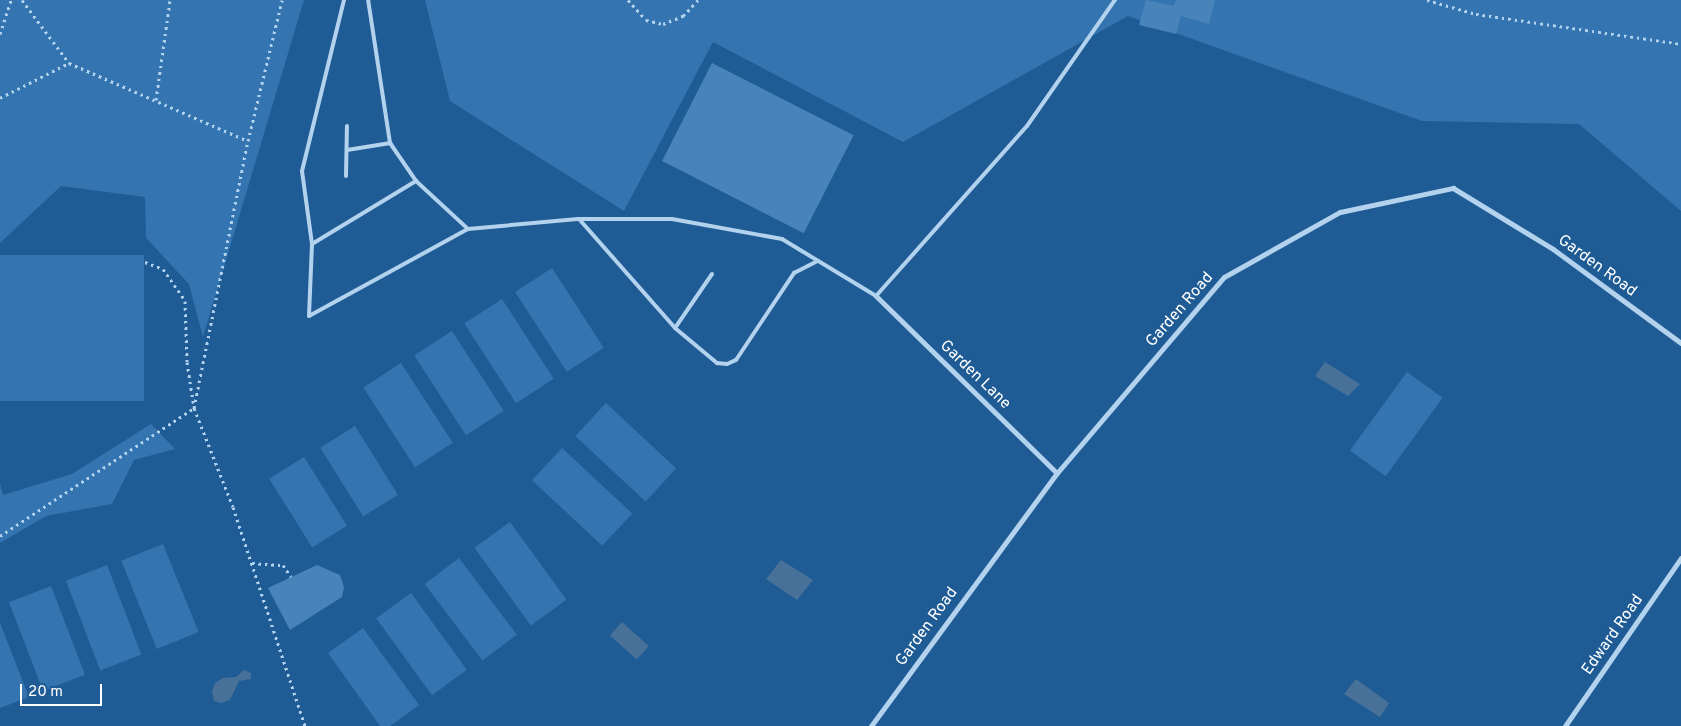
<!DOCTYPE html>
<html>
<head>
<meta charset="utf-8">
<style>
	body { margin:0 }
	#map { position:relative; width:1681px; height:726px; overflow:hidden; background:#1f5b94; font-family:Overpass,sans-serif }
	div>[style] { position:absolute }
	.green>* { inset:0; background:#3475b1; transform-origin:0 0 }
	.water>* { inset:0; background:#487199; transform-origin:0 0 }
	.building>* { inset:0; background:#4884ba; transform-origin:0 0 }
	.path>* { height:3px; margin-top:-1.5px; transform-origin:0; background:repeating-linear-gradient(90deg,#b2d2ee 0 2.5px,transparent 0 6.5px) }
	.lane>* { height:4px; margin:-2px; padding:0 2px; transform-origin:2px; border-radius:2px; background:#b2d2ee }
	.street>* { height:5px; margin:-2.5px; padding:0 2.5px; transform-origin:2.5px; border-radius:2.5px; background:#b2d2ee }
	span { translate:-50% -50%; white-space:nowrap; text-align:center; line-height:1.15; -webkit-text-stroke:4px #1f5b94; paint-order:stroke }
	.street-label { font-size:16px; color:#fff }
	.scale { position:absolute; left:20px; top:684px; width:82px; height:22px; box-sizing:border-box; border:2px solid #fff; border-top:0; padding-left:6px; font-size:15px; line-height:18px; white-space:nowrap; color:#fff; -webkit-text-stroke:4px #1f5b94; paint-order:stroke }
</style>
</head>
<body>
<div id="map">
	<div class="green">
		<div style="clip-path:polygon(0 0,304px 0,203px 337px,189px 284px,146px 238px,145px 197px,61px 186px,0 243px)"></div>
		<div style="clip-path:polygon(425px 0,1681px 0,1681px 211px,1579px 124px,1422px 121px,1128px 16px,903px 142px,713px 42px,624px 211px,450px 101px)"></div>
		<div style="left:0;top:255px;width:144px;height:146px"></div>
		<div style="left:552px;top:268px;width:95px;height:44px;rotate:57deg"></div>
		<div style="left:502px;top:299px;width:95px;height:45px;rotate:57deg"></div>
		<div style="left:452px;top:331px;width:95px;height:45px;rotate:57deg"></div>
		<div style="left:401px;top:363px;width:95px;height:45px;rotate:57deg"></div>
		<div style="left:1407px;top:372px;width:44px;height:97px;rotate:36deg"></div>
		<div style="left:606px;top:403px;width:96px;height:45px;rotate:43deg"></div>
		<div style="clip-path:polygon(151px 424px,175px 449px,134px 460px,112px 504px,46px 516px,0 543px,0 484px,3px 495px,72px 474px)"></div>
		<div style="left:355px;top:426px;width:81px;height:41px;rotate:58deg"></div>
		<div style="left:562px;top:448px;width:96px;height:44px;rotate:43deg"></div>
		<div style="left:304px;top:457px;width:81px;height:41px;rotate:58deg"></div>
		<div style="left:510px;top:522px;width:96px;height:44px;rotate:54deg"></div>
		<div style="left:163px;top:544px;width:95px;height:45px;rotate:68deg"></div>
		<div style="left:459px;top:558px;width:96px;height:43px;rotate:53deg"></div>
		<div style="left:107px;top:565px;width:96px;height:44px;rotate:69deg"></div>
		<div style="left:51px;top:586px;width:95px;height:45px;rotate:69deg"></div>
		<div style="left:411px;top:593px;width:95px;height:43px;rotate:54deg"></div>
		<div style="clip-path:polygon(0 623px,29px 697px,0 708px)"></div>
		<div style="clip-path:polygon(363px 628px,419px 705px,390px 726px,380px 726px,328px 653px)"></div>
	</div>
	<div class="water">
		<div style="clip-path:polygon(1325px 362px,1360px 384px,1348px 396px,1315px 376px)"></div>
		<div style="clip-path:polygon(781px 560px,813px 580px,797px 600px,766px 579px)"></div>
		<div style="left:622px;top:622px;width:36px;height:18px;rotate:42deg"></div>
		<div style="clip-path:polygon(244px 670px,251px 673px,251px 679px,239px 681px,230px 700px,221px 703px,214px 701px,212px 692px,215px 683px,223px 678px,236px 677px)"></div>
		<div style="clip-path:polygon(1356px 679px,1389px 703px,1380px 717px,1344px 694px)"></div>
	</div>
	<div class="building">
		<div style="clip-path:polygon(1146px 0,1174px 6px,1176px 0,1215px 0,1209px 24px,1181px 16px,1176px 34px,1139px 25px)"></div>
		<div style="left:712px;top:63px;width:159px;height:110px;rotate:27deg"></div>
		<div style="clip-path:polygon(317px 565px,340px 575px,344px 587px,342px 597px,290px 630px,268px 588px)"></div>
	</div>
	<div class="path">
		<div style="left:22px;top:0;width:79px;rotate:53.3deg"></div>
		<div style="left:69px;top:63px;width:195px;rotate:23.5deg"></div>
		<div style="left:628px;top:0;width:27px;rotate:48deg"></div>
		<div style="left:646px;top:20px;width:17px;rotate:13deg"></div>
		<div style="left:663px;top:24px;width:22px;rotate:-22deg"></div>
		<div style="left:683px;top:16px;width:22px;rotate:-47deg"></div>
		<div style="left:1427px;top:0;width:51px;rotate:15.9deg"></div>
		<div style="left:1476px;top:14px;width:207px;rotate:8.3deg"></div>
		<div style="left:0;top:34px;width:36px;rotate:-72deg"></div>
		<div style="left:0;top:98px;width:77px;rotate:-26.9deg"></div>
		<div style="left:156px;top:100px;width:101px;rotate:-82deg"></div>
		<div style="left:145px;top:262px;width:19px;rotate:21deg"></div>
		<div style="left:163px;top:269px;width:39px;rotate:55deg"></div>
		<div style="left:185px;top:301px;width:61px;rotate:88.1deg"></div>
		<div style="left:187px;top:362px;width:47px;rotate:81.3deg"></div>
		<div style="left:194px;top:408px;width:106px;rotate:68.5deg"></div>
		<div style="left:233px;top:507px;width:231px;rotate:71.8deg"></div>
		<div style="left:0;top:536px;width:232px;rotate:-33.4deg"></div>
		<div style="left:194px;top:408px;width:272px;rotate:-78.6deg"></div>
		<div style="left:248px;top:141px;width:145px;rotate:-76.4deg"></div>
		<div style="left:252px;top:563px;width:31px;rotate:4deg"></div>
		<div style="left:283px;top:565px;width:14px;rotate:56deg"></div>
	</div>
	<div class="lane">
		<div style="left:344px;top:0;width:176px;rotate:103.8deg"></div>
		<div style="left:302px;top:171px;width:74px;rotate:82.2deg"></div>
		<div style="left:312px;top:244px;width:122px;rotate:-31.2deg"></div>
		<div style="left:416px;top:181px;width:71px;rotate:42.7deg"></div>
		<div style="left:390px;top:143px;width:46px;rotate:55.6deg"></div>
		<div style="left:347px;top:150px;width:44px;rotate:-9.2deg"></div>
		<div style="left:390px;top:143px;width:145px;rotate:-98.7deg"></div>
		<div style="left:346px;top:176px;width:50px;rotate:-88.9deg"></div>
		<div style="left:579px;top:219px;width:145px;rotate:48.6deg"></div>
		<div style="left:312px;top:244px;width:72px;rotate:92.4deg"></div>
		<div style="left:309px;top:316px;width:181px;rotate:-28.7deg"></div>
		<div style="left:468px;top:229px;width:110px;rotate:-5.2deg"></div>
		<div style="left:578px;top:219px;width:94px"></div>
		<div style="left:672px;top:219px;width:112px;rotate:10.3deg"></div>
		<div style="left:782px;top:239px;width:110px;rotate:31.2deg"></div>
		<div style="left:876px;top:296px;width:227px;rotate:-48.4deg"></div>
		<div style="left:1027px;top:126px;width:154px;rotate:-55.1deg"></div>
		<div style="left:712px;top:274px;width:65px;rotate:124.4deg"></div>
		<div style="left:675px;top:328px;width:55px;rotate:39.8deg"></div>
		<div style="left:717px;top:363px;width:10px;rotate:6deg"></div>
		<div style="left:727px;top:364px;width:10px;rotate:-24deg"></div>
		<div style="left:736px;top:360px;width:105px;rotate:-56.3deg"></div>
		<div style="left:794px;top:273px;width:27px;rotate:-27deg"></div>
	</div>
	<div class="street">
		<div style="left:876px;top:296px;width:253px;rotate:44.4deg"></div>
		<div style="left:871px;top:726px;width:314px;rotate:-53.7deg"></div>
		<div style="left:1057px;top:473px;width:257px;rotate:-49.6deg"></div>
		<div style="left:1224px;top:277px;width:133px;rotate:-29.3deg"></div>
		<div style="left:1340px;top:212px;width:116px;rotate:-12deg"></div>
		<div style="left:1453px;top:188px;width:117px;rotate:31.4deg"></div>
		<div style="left:1553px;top:249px;width:159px;rotate:36.3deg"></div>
		<div style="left:1565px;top:726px;width:204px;rotate:-55.4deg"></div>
	</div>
	<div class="street-label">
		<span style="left:1597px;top:266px;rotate:36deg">Garden Road</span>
		<span style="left:1180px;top:310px;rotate:-49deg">Garden Road</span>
		<span style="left:975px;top:375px;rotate:44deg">Garden Lane</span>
		<span style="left:927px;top:627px;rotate:-54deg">Garden Road</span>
		<span style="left:1613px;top:635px;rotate:-55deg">Edward Road</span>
	</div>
	<div class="scale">20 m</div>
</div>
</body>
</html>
